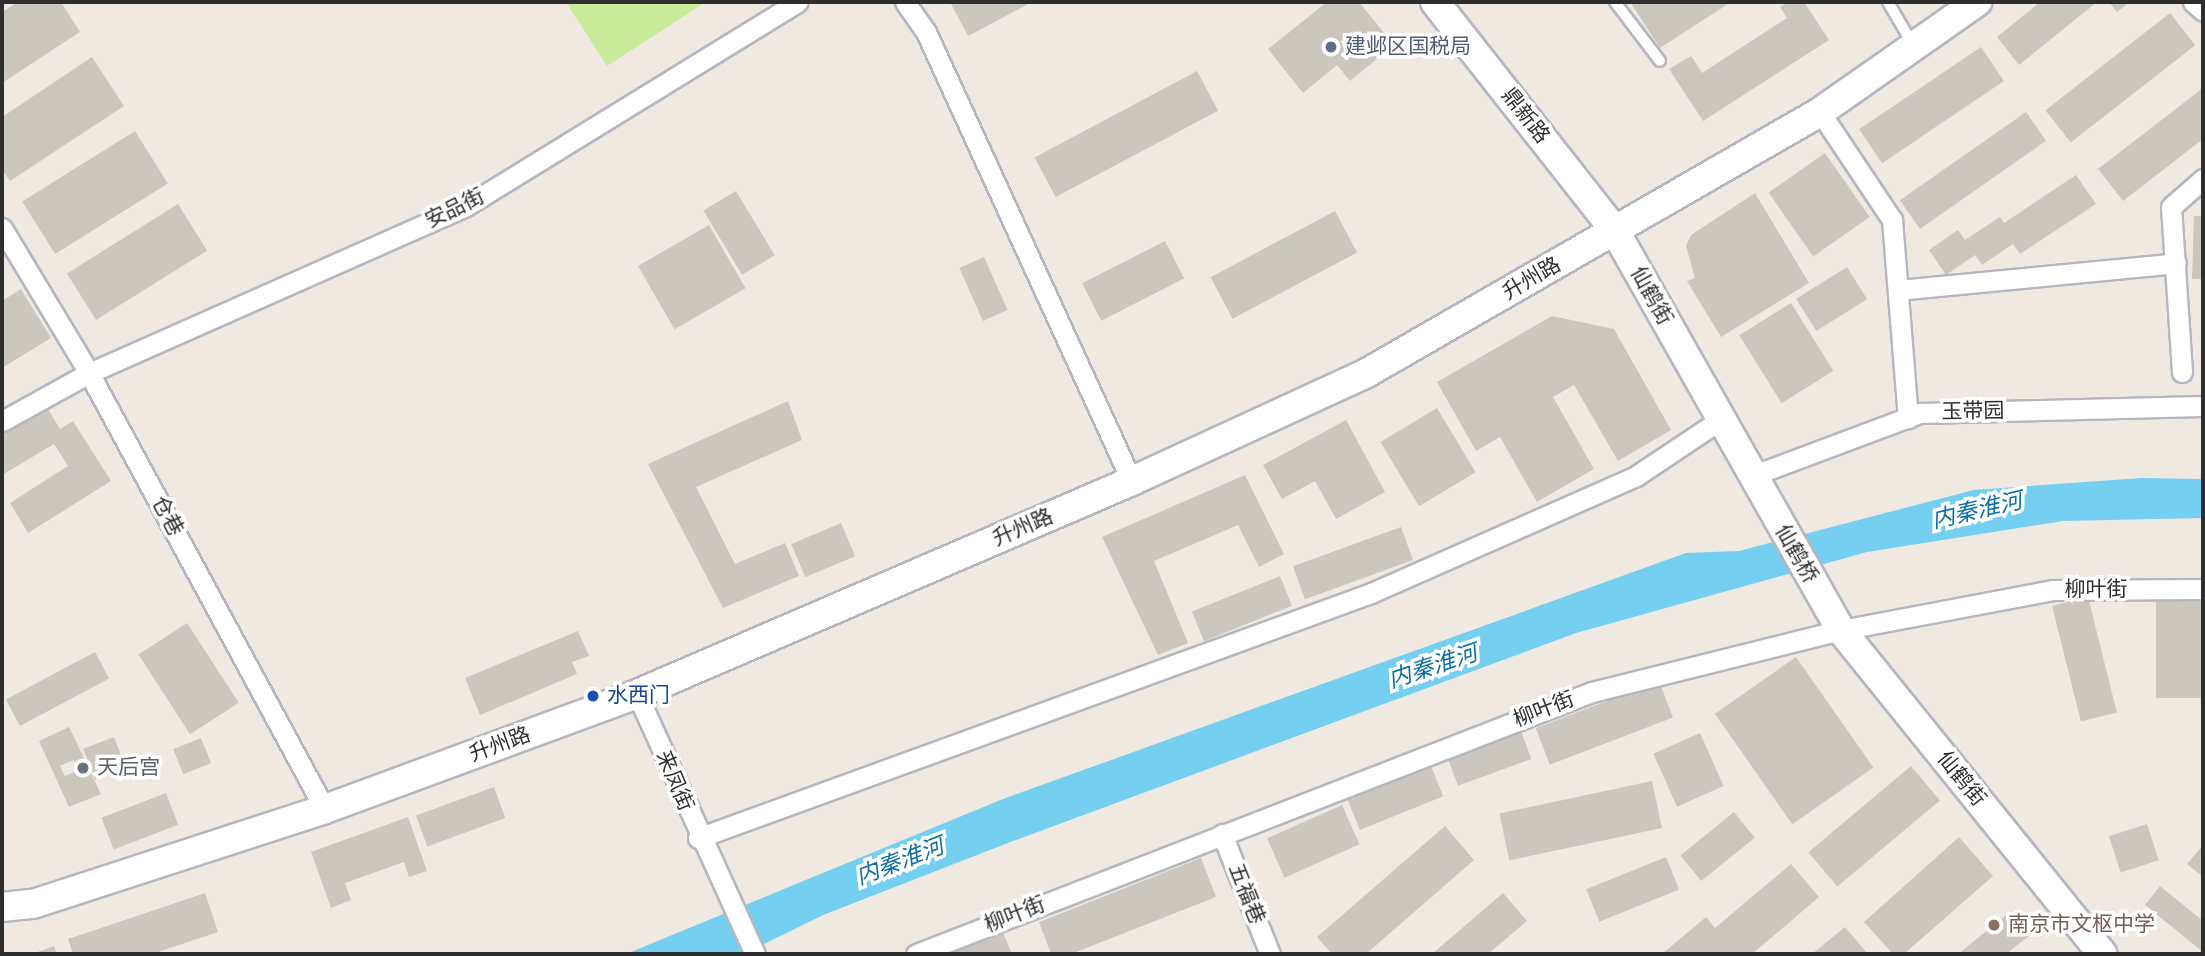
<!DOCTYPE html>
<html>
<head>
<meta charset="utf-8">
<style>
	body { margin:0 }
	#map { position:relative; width:2205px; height:956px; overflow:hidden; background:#efe9e1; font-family:"Sofia Sans Condensed","Noto Sans SC",sans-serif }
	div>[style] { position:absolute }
	.pitch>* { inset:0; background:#c9ec9a }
	.water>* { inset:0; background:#75cff0 }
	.building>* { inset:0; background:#cbc7bf; transform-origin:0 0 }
	.roads { filter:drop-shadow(2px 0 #b4b7c1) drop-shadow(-2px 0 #b4b7c1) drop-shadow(0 2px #b4b7c1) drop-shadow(0 -2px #b4b7c1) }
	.lane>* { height:10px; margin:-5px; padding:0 5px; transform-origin:5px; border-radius:5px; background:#fff }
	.street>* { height:19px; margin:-9.5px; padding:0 9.5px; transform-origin:9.5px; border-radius:9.5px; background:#fff }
	.secondary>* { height:28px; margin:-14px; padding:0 14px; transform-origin:14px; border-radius:14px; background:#fff }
	.dots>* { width:19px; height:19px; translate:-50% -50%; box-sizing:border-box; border:4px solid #fff; border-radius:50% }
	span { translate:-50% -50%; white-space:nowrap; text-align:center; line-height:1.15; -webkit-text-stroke:7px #fff; paint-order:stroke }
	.service-label { font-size:21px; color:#4e5e75 }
	.left { translate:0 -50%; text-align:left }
	.street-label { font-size:21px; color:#2e2e2e }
	.transit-label { font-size:21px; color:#164399 }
	.worship-label { font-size:21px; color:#5b616d }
	.education-label { font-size:21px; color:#785e54 }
	.water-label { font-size:23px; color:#0d6fa3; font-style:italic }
	.frame { position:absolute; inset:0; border:4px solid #2e2e2e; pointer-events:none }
</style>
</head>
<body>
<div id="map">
	<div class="pitch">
		<div style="clip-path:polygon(566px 2px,706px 2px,607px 66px)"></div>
	</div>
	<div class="water">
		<div style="clip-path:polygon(2142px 478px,2203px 479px,2203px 518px,2063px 521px,1867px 552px,1576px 633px,1013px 841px,823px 915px,744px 954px,626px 954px,1003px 799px,1686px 553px,1739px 551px,1974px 490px)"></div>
	</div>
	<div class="building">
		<div style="clip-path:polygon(18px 2px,61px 2px,80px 32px,2px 83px,2px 12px)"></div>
		<div style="clip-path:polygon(950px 2px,1032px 2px,968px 36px)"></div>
		<div style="clip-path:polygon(1327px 2px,1359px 2px,1394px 45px,1350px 81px,1337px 65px,1303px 93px,1268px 49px)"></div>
		<div style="clip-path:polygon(1630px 2px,1731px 2px,1660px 48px)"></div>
		<div style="clip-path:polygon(1788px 2px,1804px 2px,1829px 40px,1703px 121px,1669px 69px,1691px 56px,1702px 73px,1787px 18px,1780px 7px)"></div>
		<div style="clip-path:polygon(2040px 2px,2097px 2px,2019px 65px,1997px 37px)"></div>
		<div style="clip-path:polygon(2109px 2px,2130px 2px,2117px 12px)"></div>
		<div style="left:2170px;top:13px;width:41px;height:158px;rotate:52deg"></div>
		<div style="left:1981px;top:47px;width:41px;height:147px;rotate:56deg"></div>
		<div style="clip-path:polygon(92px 57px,124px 106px,10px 181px,2px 169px,2px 117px)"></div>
		<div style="left:1197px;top:71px;width:45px;height:184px;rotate:62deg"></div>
		<div style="clip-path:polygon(2203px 88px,2203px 139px,2123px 201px,2098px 169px)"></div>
		<div style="left:2026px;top:112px;width:35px;height:154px;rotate:55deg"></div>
		<div style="left:135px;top:131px;width:62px;height:133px;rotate:58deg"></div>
		<div style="left:1825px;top:153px;width:78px;height:69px;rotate:55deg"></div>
		<div style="clip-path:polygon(2076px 175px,2096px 204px,2020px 254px,2013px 244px,1982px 265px,1975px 255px,1946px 275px,1929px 250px,1958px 230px,1965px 240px,2000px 217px,2004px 223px)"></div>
		<div style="left:736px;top:191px;width:75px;height:38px;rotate:59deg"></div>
		<div style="clip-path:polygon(1755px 193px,1809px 283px,1721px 337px,1687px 281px,1695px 278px,1686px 246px,1691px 235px)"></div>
		<div style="left:178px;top:204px;width:55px;height:131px;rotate:58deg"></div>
		<div style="left:1335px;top:211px;width:47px;height:141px;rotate:62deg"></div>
		<div style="clip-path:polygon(2194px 216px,2203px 216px,2203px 279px,2192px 279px)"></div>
		<div style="left:709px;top:225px;width:73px;height:82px;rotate:60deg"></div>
		<div style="left:1165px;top:241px;width:42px;height:93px;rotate:63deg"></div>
		<div style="left:984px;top:257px;width:58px;height:27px;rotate:66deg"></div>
		<div style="left:1847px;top:267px;width:38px;height:60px;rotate:58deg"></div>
		<div style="clip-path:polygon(21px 289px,51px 338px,2px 368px,2px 301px)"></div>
		<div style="left:1791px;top:303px;width:80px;height:61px;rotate:58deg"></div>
		<div style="clip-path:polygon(1552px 316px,1614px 329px,1671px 430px,1618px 461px,1574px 385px,1553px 397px,1594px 469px,1537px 502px,1500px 437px,1476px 451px,1437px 382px)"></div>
		<div style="clip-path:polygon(788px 401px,802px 440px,696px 487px,735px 564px,785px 543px,799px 576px,723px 608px,648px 464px)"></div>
		<div style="clip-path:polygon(46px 406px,60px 429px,73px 421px,111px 481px,28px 533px,10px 503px,68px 466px,54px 444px,2px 475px,2px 433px)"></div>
		<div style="left:1437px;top:408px;width:75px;height:66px;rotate:59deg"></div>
		<div style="clip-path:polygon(1346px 420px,1385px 492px,1336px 519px,1315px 481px,1282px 499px,1263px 465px)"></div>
		<div style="clip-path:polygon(1245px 475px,1284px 554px,1259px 567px,1238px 525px,1154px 561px,1188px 643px,1158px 655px,1102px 537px)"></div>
		<div style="left:841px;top:523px;width:36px;height:54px;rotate:67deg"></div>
		<div style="left:1401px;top:527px;width:35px;height:115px;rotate:70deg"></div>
		<div style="left:1280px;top:576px;width:32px;height:95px;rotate:68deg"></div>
		<div style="left:2156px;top:596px;width:47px;height:102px"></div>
		<div style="left:2088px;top:597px;width:119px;height:37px;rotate:76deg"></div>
		<div style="left:187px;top:623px;width:95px;height:58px;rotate:57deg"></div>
		<div style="clip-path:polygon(578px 631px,589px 656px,572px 662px,577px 674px,480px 715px,465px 678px)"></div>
		<div style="left:95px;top:652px;width:30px;height:101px;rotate:62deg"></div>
		<div style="left:1796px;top:657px;width:135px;height:99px;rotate:55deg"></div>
		<div style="left:1659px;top:681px;width:39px;height:132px;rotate:69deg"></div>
		<div style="clip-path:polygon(evenodd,69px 727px,101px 794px,69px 807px,39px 741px,69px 727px,74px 760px,79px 770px,65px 776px,60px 766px,74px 760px)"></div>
		<div style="left:1520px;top:728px;width:33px;height:78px;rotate:70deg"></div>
		<div style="left:1700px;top:733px;width:58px;height:51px;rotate:66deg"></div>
		<div style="left:114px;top:737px;width:33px;height:33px;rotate:69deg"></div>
		<div style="left:201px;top:738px;width:27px;height:30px;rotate:68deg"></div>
		<div style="left:1429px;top:761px;width:38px;height:90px;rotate:68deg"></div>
		<div style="left:1911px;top:766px;width:45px;height:134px;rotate:50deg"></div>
		<div style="left:1652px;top:781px;width:48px;height:156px;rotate:78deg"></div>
		<div style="left:494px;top:787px;width:33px;height:83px;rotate:70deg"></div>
		<div style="left:166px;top:793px;width:34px;height:69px;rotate:69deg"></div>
		<div style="left:1342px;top:805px;width:43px;height:82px;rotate:66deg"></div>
		<div style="left:1734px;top:812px;width:33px;height:69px;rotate:51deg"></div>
		<div style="clip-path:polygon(408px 817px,427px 871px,409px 877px,404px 862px,345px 883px,351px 900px,331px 908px,311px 852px)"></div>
		<div style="left:2147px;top:824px;width:38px;height:40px;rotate:72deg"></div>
		<div style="clip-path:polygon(1445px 826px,1474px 860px,1366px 954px,1332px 954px,1317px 937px)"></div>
		<div style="clip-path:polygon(1959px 837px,1993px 876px,1904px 954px,1893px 954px,1864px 922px)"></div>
		<div style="clip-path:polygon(2203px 845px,2203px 877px,2187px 864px)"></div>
		<div style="left:1666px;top:857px;width:35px;height:86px;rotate:68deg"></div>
		<div style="clip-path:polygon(1201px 858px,1216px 897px,1071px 954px,1051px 954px,1039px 922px)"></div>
		<div style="clip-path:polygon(1791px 864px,1819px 897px,1752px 954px,1662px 954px,1706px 917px,1715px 928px)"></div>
		<div style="clip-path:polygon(2160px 886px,2203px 921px,2203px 952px,2145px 905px)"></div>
		<div style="clip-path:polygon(205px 893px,218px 932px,152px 954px,73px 954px,68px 939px)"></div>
		<div style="clip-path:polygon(1503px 893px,1527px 921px,1488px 954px,1432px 954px)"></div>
		<div style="clip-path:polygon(2010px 912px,2029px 936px,2006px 954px,1958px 954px)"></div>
		<div style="clip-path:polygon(1845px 927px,1868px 954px,1812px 954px)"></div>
		<div style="clip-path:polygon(1003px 933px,1012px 954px,950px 954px)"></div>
		<div style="clip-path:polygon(54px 946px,57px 954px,32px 954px)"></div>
	</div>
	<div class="roads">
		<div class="lane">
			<div style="left:1615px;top:2px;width:74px;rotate:52.7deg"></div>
			<div style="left:1888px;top:2px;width:48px;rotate:59.7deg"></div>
		</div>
		<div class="street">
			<div style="left:905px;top:2px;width:37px;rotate:55deg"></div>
			<div style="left:926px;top:32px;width:494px;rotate:65.4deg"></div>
			<div style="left:2193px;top:2px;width:13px;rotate:42deg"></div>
			<div style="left:1820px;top:112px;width:130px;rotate:56.3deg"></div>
			<div style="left:1892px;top:220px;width:199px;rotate:85.4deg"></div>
			<div style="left:2px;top:228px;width:169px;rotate:59deg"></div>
			<div style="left:89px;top:373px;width:496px;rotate:61.6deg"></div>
			<div style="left:1898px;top:290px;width:279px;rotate:-5.5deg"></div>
			<div style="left:2182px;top:372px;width:165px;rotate:-93.8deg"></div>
			<div style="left:2171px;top:207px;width:43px;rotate:-41.2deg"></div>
			<div style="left:2px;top:421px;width:99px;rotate:-28.9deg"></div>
			<div style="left:89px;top:373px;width:412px;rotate:-23.9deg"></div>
			<div style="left:466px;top:206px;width:389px;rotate:-31.6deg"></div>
			<div style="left:1754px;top:475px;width:177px;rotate:-20.5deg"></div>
			<div style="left:1920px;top:413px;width:283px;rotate:-1.4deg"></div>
			<div style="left:637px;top:694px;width:286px;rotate:65.6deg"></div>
			<div style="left:1222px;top:834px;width:129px;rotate:68.2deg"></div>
			<div style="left:698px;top:838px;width:716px;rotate:-20deg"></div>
			<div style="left:1371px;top:593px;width:290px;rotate:-23.8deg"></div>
			<div style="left:1636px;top:476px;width:101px;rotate:-33.7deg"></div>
			<div style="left:916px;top:954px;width:725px;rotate:-21.19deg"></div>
			<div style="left:1592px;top:692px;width:257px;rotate:-14deg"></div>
			<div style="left:1841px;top:630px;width:215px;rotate:-10.7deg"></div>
			<div style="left:2052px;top:590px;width:151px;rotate:-0.4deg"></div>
		</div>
		<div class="secondary">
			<div style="left:1435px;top:2px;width:291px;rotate:51.8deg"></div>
			<div style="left:1615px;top:231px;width:459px;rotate:60.5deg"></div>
			<div style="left:1841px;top:630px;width:416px;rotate:51.1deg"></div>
			<div style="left:2px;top:907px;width:31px;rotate:-6deg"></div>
			<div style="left:33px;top:904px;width:307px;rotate:-18deg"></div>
			<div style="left:325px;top:809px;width:333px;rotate:-20.2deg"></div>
			<div style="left:637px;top:694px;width:539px;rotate:-23.28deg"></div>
			<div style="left:1132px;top:481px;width:256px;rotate:-24.7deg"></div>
			<div style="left:1365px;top:374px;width:525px;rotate:-29.93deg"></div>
			<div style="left:1820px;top:112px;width:192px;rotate:-35deg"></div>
		</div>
	</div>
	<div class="dots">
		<div style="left:1331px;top:47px;background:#5c6f8a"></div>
		<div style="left:593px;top:696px;background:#1a4fb4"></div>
		<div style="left:83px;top:768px;background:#6b7280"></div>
		<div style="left:1994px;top:925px;background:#8d6e63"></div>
	</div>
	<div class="service-label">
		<span class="left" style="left:1345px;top:47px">建邺区国税局</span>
	</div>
	<div class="street-label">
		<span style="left:1525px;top:116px;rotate:52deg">鼎新路</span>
		<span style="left:455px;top:209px;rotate:-26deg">安品街</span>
		<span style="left:1532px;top:279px;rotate:-30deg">升州路</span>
		<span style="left:1651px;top:296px;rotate:61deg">仙鹤街</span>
		<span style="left:1973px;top:412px;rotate:-1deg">玉带园</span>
		<span style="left:167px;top:516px;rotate:62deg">仓巷</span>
		<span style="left:1023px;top:528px;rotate:-23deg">升州路</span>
		<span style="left:1796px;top:554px;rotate:60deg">仙鹤桥</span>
		<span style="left:2096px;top:590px">柳叶街</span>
		<span style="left:1544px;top:710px;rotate:-21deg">柳叶街</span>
		<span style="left:500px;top:745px;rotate:-20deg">升州路</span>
		<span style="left:1961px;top:779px;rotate:51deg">仙鹤街</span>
		<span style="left:674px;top:781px;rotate:67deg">来凤街</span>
		<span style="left:1246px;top:894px;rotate:68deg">五福巷</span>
		<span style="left:1015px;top:915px;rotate:-21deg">柳叶街</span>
	</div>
	<div class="transit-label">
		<span class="left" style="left:607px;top:696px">水西门</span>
	</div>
	<div class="worship-label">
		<span class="left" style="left:97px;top:768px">天后宫</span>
	</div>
	<div class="education-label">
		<span class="left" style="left:2008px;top:925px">南京市文枢中学</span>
	</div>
	<div class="water-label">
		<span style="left:1977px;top:511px;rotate:-13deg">内秦淮河</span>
		<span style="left:1433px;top:667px;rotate:-18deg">内秦淮河</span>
		<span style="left:900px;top:862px;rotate:-21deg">内秦淮河</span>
	</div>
	<div class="frame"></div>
</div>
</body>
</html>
